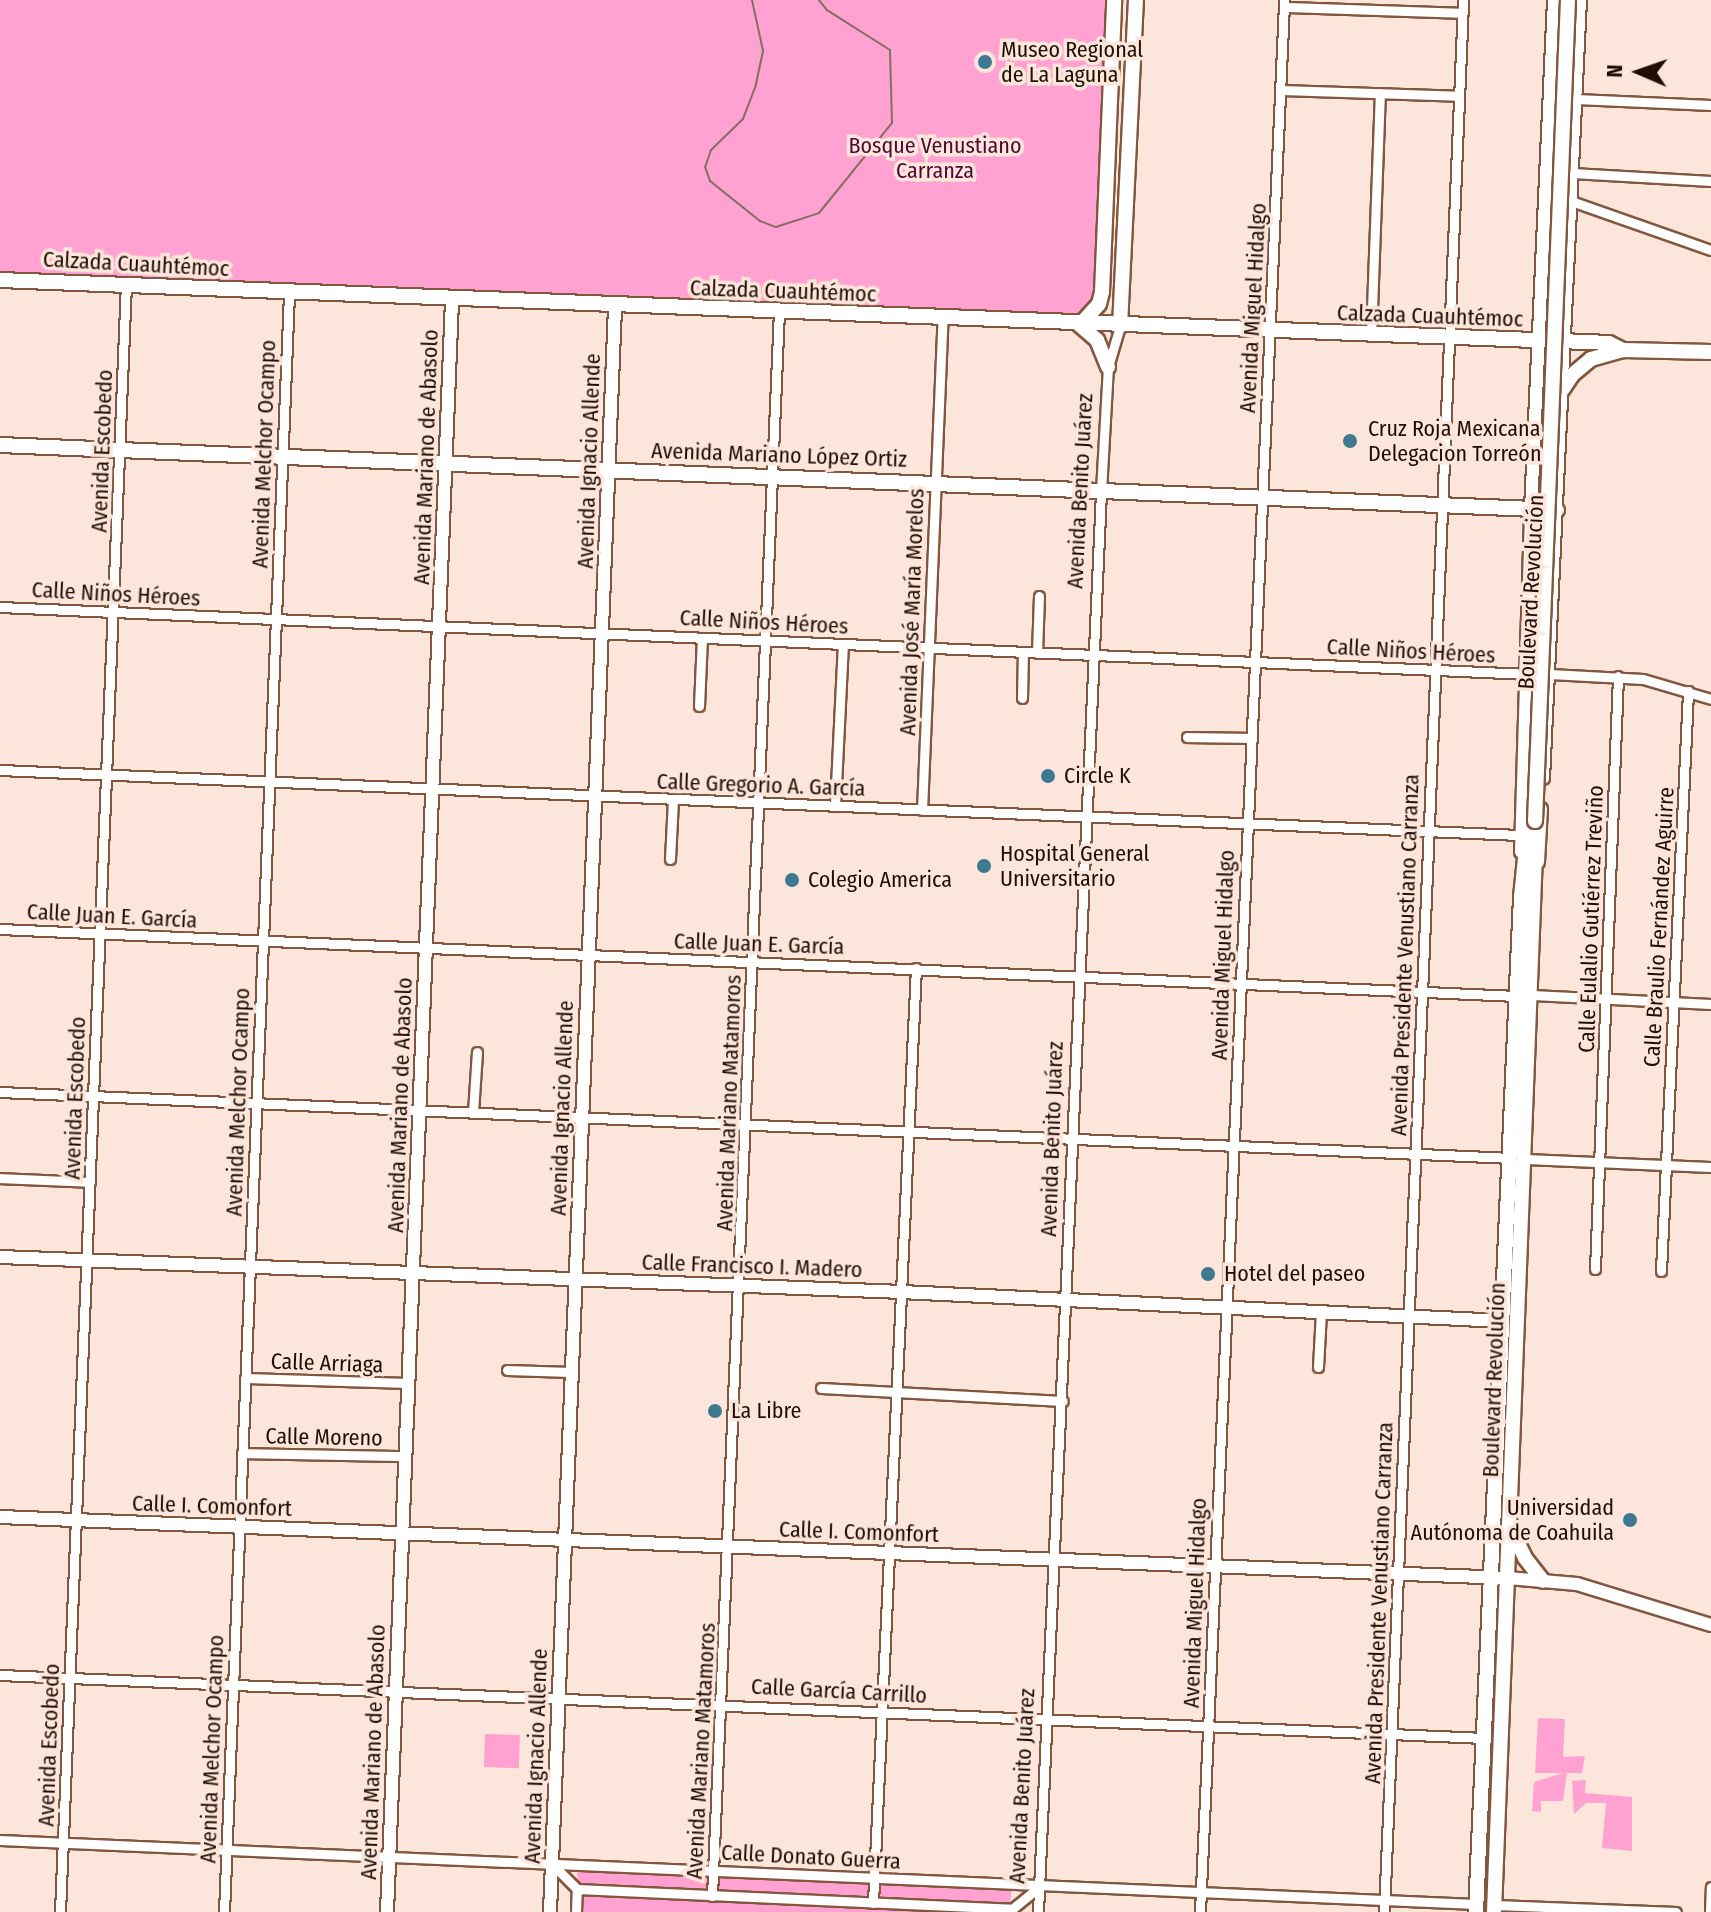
<!DOCTYPE html>
<html>
<head>
<meta charset="utf-8">
<style>
	body { margin:0 }
	#map { position:relative; width:1711px; height:1912px; overflow:hidden; background:#fce6db; font-family:"Fira Sans Condensed",sans-serif }
	div>[style] { position:absolute }
	.green>* { inset:0; background:#ffa2d1; transform-origin:0 0 }
	.roads { filter:drop-shadow(2px 0 #83563e) drop-shadow(-2px 0 #83563e) drop-shadow(0 2px #83563e) drop-shadow(0 -2px #83563e) }
	.street>* { height:9px; margin:-4.5px; padding:0 4.5px; transform-origin:4.5px; border-radius:4.5px; background:#fff }
	.secondary>* { height:12px; margin:-6px; padding:0 6px; transform-origin:6px; border-radius:6px; background:#fff }
	.primary>* { height:14px; margin:-7px; padding:0 7px; transform-origin:7px; border-radius:7px; background:#fff }
	.tram>* { height:2px; margin:-1px; padding:0 1px; transform-origin:1px; border-radius:1px; background:#826e64 }
	.bridges { filter:drop-shadow(2px 0 #83563e) drop-shadow(-2px 0 #83563e) drop-shadow(0 2px #83563e) drop-shadow(0 -2px #83563e) }
	.primary-bridge>* { height:14px; margin:-7px; padding:0 7px; transform-origin:7px; border-radius:7px; background:#fff }
	.dots>* { width:22px; height:22px; translate:-50% -50%; box-sizing:border-box; border:4px solid #fce6db; border-radius:50% }
	span { translate:-50% -50%; white-space:nowrap; text-align:center; line-height:1.15; -webkit-text-stroke:7px #fce6db; paint-order:stroke }
	.poi-label { font-size:22px; color:#200e05 }
	.left { translate:0 -50%; text-align:left }
	.right { translate:-100% -50%; text-align:right }
	.park-label { font-size:22px; color:#4f0835 }
	.street-label { font-size:22px; color:#200e05 }
	.north { position:absolute; left:1599px; top:32px; width:80px; height:80px; -webkit-text-stroke:6px #fce6db; paint-order:stroke; rotate:272deg; font-size:22px; font-weight:700; line-height:32px; text-align:center; color:#200e05 }
	.north::after { content:''; display:block; margin:auto; width:28px; height:36px; background:#200e05; clip-path:polygon(50% 0,100% 100%,50% 72%,0 100%) }
</style>
</head>
<body>
<div id="map">
	<div class="green">
		<div style="clip-path:polygon(0 0,1112px 0,1097px 284px,1092px 315px,1080px 314px,1072px 321px,0 276px)"></div>
		<div style="clip-path:polygon(1538px 1718px,1565px 1719px,1563px 1757px,1585px 1756px,1582px 1773px,1567px 1773px,1563px 1801px,1541px 1801px,1541px 1812px,1532px 1811px,1534px 1782px,1563px 1773px,1535px 1773px)"></div>
		<div style="left:485px;top:1734px;width:35px;height:33px;rotate:2deg"></div>
		<div style="clip-path:polygon(1586px 1780px,1585px 1793px,1632px 1797px,1632px 1851px,1602px 1848px,1606px 1803px,1586px 1803px,1574px 1814px,1572px 1781px)"></div>
		<div style="clip-path:polygon(577px 1868px,711px 1873px,711px 1891px,717px 1891px,717px 1874px,868px 1882px,869px 1897px,877px 1897px,877px 1882px,1012px 1888px,1010px 1902px,1015px 1903px,1015px 1912px,583px 1912px,584px 1888px,578px 1887px)"></div>
	</div>
	<div class="roads">
		<div class="street">
			<div style="left:1284px;top:7px;width:178px;rotate:1.9deg"></div>
			<div style="left:1281px;top:90px;width:177px;rotate:1.9deg"></div>
			<div style="left:1576px;top:99px;width:135px;rotate:2.5deg"></div>
			<div style="left:1572px;top:173px;width:139px;rotate:3.3deg"></div>
			<div style="left:1571px;top:201px;width:148px;rotate:19.3deg"></div>
			<div style="left:1371px;top:336px;width:243px;rotate:-87.9deg"></div>
			<div style="left:0;top:607px;width:1527px;rotate:2.51deg"></div>
			<div style="left:1037px;top:653px;width:57px;rotate:-88deg"></div>
			<div style="left:1550px;top:674px;width:93px;rotate:3.1deg"></div>
			<div style="left:1643px;top:679px;width:71px;rotate:16.4deg"></div>
			<div style="left:1022px;top:698px;width:46px;rotate:-88.8deg"></div>
			<div style="left:699px;top:706px;width:68px;rotate:-87.5deg"></div>
			<div style="left:1187px;top:737px;width:64px;rotate:0.9deg"></div>
			<div style="left:0;top:770px;width:1521px;rotate:2.45deg"></div>
			<div style="left:835px;top:806px;width:162px;rotate:-87.2deg"></div>
			<div style="left:922px;top:810px;width:491px;rotate:-87.6deg"></div>
			<div style="left:670px;top:859px;width:60px;rotate:-87.1deg"></div>
			<div style="left:0;top:929px;width:1518px;rotate:2.53deg"></div>
			<div style="left:1532px;top:995px;width:179px;rotate:2.9deg"></div>
			<div style="left:0;top:1092px;width:1511px;rotate:2.5deg"></div>
			<div style="left:473px;top:1112px;width:60px;rotate:-86.2deg"></div>
			<div style="left:1525px;top:1159px;width:186px;rotate:2.5deg"></div>
			<div style="left:0;top:1178px;width:90px;rotate:2.5deg"></div>
			<div style="left:1595px;top:1269px;width:593px;rotate:-87.78deg"></div>
			<div style="left:1661px;top:1271px;width:581px;rotate:-87.33deg"></div>
			<div style="left:1318px;top:1367px;width:55px;rotate:-86.9deg"></div>
			<div style="left:507px;top:1370px;width:64px;rotate:1.8deg"></div>
			<div style="left:245px;top:1378px;width:163px;rotate:1.8deg"></div>
			<div style="left:821px;top:1388px;width:242px;rotate:3.1deg"></div>
			<div style="left:242px;top:1453px;width:163px;rotate:1.1deg"></div>
			<div style="left:0;top:1675px;width:1484px;rotate:2.43deg"></div>
			<div style="left:0;top:1840px;width:1477px;rotate:2.48deg"></div>
			<div style="left:552px;top:1864px;width:35px;rotate:45deg"></div>
			<div style="left:712px;top:1896px;width:1584px;rotate:-87.58deg"></div>
			<div style="left:873px;top:1903px;width:936px;rotate:-87.37deg"></div>
			<div style="left:1495px;top:1905px;width:181px;rotate:2.2deg"></div>
			<div style="left:1012px;top:1909px;width:36px;rotate:-39deg"></div>
			<div style="left:60px;top:1912px;width:1628px;rotate:-87.68deg"></div>
			<div style="left:224px;top:1912px;width:1620px;rotate:-87.7deg"></div>
			<div style="left:576px;top:1912px;width:23px;rotate:-88deg"></div>
			<div style="left:577px;top:1889px;width:435px;rotate:2.6deg"></div>
			<div style="left:1012px;top:1909px;width:3px;rotate:90deg"></div>
			<div style="left:1038px;top:1912px;width:1422px;rotate:-87.46deg"></div>
			<div style="left:1101px;top:491px;width:124px;rotate:-86.8deg"></div>
			<div style="left:1108px;top:367px;width:43px;rotate:-73.7deg"></div>
			<div style="left:1200px;top:1912px;width:1914px;rotate:-87.48deg"></div>
			<div style="left:1384px;top:1912px;width:1914px;rotate:-87.63deg"></div>
			<div style="left:1710px;top:1912px;width:25px;rotate:-88deg"></div>
		</div>
		<div class="secondary">
			<div style="left:1543px;top:778px;width:779px;rotate:-87.28deg"></div>
			<div style="left:1521px;top:852px;width:343px;rotate:-88.3deg"></div>
			<div style="left:1531px;top:509px;width:510px;rotate:-87.41deg"></div>
			<div style="left:1538px;top:862px;width:53px;rotate:-86.8deg"></div>
			<div style="left:0;top:1257px;width:902px;rotate:2.22deg"></div>
			<div style="left:901px;top:1292px;width:602px;rotate:2.76deg"></div>
			<div style="left:0;top:1517px;width:1509px;rotate:2.32deg"></div>
			<div style="left:1508px;top:1578px;width:69px;rotate:5deg"></div>
			<div style="left:1577px;top:1584px;width:140px;rotate:17deg"></div>
			<div style="left:387px;top:1912px;width:1614px;rotate:-87.69deg"></div>
			<div style="left:550px;top:1912px;width:1607px;rotate:-87.68deg"></div>
		</div>
		<div class="primary">
			<div style="left:0;top:280px;width:1610px;rotate:2.24deg"></div>
			<div style="left:1609px;top:343px;width:16px;rotate:27deg"></div>
			<div style="left:1623px;top:350px;width:88px;rotate:1.3deg"></div>
			<div style="left:1120px;top:326px;width:326px;rotate:-87.2deg"></div>
			<div style="left:1108px;top:367px;width:29px;rotate:-112deg"></div>
			<div style="left:1097px;top:340px;width:23px;rotate:-139deg"></div>
			<div style="left:1080px;top:325px;width:28px;rotate:-48deg"></div>
			<div style="left:1099px;top:304px;width:12px;rotate:-76deg"></div>
			<div style="left:1102px;top:292px;width:292px;rotate:-87.6deg"></div>
			<div style="left:1562px;top:390px;width:18px;rotate:-56deg"></div>
			<div style="left:1572px;top:375px;width:25px;rotate:-40deg"></div>
			<div style="left:1591px;top:359px;width:33px;rotate:-16deg"></div>
			<div style="left:0;top:445px;width:1558px;rotate:2.39deg"></div>
			<div style="left:1512px;top:1531px;width:30px;rotate:64deg"></div>
			<div style="left:1525px;top:1558px;width:29px;rotate:52deg"></div>
			<div style="left:1476px;top:1912px;width:1016px;rotate:-87.46deg"></div>
			<div style="left:1521px;top:897px;width:77px;rotate:-84.1deg"></div>
			<div style="left:1494px;top:1912px;width:1059px;rotate:-87.78deg"></div>
		</div>
	</div>
	<div class="tram">
		<div style="left:752px;top:0;width:52px;rotate:77.8deg"></div>
		<div style="left:763px;top:51px;width:35px;rotate:102deg"></div>
		<div style="left:756px;top:85px;width:36px;rotate:111deg"></div>
		<div style="left:743px;top:119px;width:45px;rotate:135.9deg"></div>
		<div style="left:711px;top:150px;width:18px;rotate:109deg"></div>
		<div style="left:705px;top:167px;width:15px;rotate:70deg"></div>
		<div style="left:710px;top:181px;width:64px;rotate:38.7deg"></div>
		<div style="left:760px;top:221px;width:17px;rotate:21deg"></div>
		<div style="left:776px;top:227px;width:45px;rotate:-18deg"></div>
		<div style="left:819px;top:213px;width:116px;rotate:-51deg"></div>
		<div style="left:892px;top:123px;width:73px;rotate:-91.6deg"></div>
		<div style="left:890px;top:50px;width:75px;rotate:-147.6deg"></div>
		<div style="left:827px;top:10px;width:13px;rotate:-129deg"></div>
	</div>
	<div class="bridges">
		<div class="primary-bridge">
			<div style="left:1535px;top:821px;width:822px;rotate:-87.7deg"></div>
		</div>
	</div>
	<div class="dots">
		<div style="left:985px;top:62px;background:#3e7891"></div>
		<div style="left:1350px;top:441px;background:#3e7891"></div>
		<div style="left:1048px;top:776px;background:#3e7891"></div>
		<div style="left:984px;top:866px;background:#3e7891"></div>
		<div style="left:792px;top:880px;background:#3e7891"></div>
		<div style="left:1208px;top:1274px;background:#3e7891"></div>
		<div style="left:715px;top:1411px;background:#3e7891"></div>
		<div style="left:1630px;top:1520px;background:#3e7891"></div>
	</div>
	<div class="poi-label">
		<span class="left" style="left:1001px;top:62px">Museo Regional<br>de La Laguna</span>
		<span class="left" style="left:1368px;top:441px">Cruz Roja Mexicana<br>Delegacion Torreón</span>
		<span class="left" style="left:1064px;top:776px">Circle K</span>
		<span class="left" style="left:1000px;top:866px">Hospital General<br>Universitario</span>
		<span class="left" style="left:808px;top:880px">Colegio America</span>
		<span class="left" style="left:1224px;top:1274px">Hotel del paseo</span>
		<span class="left" style="left:731px;top:1411px">La Libre</span>
		<span class="right" style="left:1614px;top:1520px">Universidad<br>Autónoma de Coahuila</span>
	</div>
	<div class="park-label">
		<span style="left:935px;top:158px">Bosque Venustiano<br>Carranza</span>
	</div>
	<div class="street-label">
		<span style="left:136px;top:264px;rotate:3deg">Calzada Cuauhtémoc</span>
		<span style="left:783px;top:291px;rotate:2deg">Calzada Cuauhtémoc</span>
		<span style="left:1253px;top:308px;rotate:-87deg">Avenida Miguel Hidalgo</span>
		<span style="left:1430px;top:316px;rotate:2deg">Calzada Cuauhtémoc</span>
		<span style="left:102px;top:451px;rotate:-88deg">Avenida Escobedo</span>
		<span style="left:264px;top:454px;rotate:-88deg">Avenida Melchor Ocampo</span>
		<span style="left:779px;top:455px;rotate:2deg">Avenida Mariano López Ortiz</span>
		<span style="left:426px;top:457px;rotate:-88deg">Avenida Mariano de Abasolo</span>
		<span style="left:589px;top:461px;rotate:-88deg">Avenida Ignacio Allende</span>
		<span style="left:1080px;top:491px;rotate:-87deg">Avenida Benito Juárez</span>
		<span style="left:1531px;top:592px;rotate:-87deg">Boulevard Revolución</span>
		<span style="left:116px;top:594px;rotate:3deg">Calle Niños Héroes</span>
		<span style="left:912px;top:612px;rotate:-88deg">Avenida José María Morelos</span>
		<span style="left:764px;top:622px;rotate:3deg">Calle Niños Héroes</span>
		<span style="left:1411px;top:651px;rotate:3deg">Calle Niños Héroes</span>
		<span style="left:761px;top:785px;rotate:2deg">Calle Gregorio A. García</span>
		<span style="left:112px;top:916px;rotate:3deg">Calle Juan E. García</span>
		<span style="left:1591px;top:919px;rotate:-88deg">Calle Eulalio Gutiérrez Treviño</span>
		<span style="left:1659px;top:927px;rotate:-87deg">Calle Braulio Fernández Aguirre</span>
		<span style="left:759px;top:944px;rotate:2deg">Calle Juan E. García</span>
		<span style="left:1223px;top:955px;rotate:-88deg">Avenida Miguel Hidalgo</span>
		<span style="left:1405px;top:955px;rotate:-88deg">Avenida Presidente Venustiano Carranza</span>
		<span style="left:75px;top:1098px;rotate:-88deg">Avenida Escobedo</span>
		<span style="left:238px;top:1102px;rotate:-88deg">Avenida Melchor Ocampo</span>
		<span style="left:729px;top:1103px;rotate:-88deg">Avenida Mariano Matamoros</span>
		<span style="left:400px;top:1105px;rotate:-88deg">Avenida Mariano de Abasolo</span>
		<span style="left:562px;top:1108px;rotate:-88deg">Avenida Ignacio Allende</span>
		<span style="left:1052px;top:1139px;rotate:-88deg">Avenida Benito Juárez</span>
		<span style="left:752px;top:1266px;rotate:2deg">Calle Francisco I. Madero</span>
		<span style="left:327px;top:1363px;rotate:2deg">Calle Arriaga</span>
		<span style="left:1494px;top:1380px;rotate:-88deg">Boulevard Revolución</span>
		<span style="left:324px;top:1437px;rotate:1deg">Calle Moreno</span>
		<span style="left:212px;top:1506px;rotate:2deg">Calle I. Comonfort</span>
		<span style="left:859px;top:1532px;rotate:2deg">Calle I. Comonfort</span>
		<span style="left:1195px;top:1603px;rotate:-88deg">Avenida Miguel Hidalgo</span>
		<span style="left:1379px;top:1603px;rotate:-88deg">Avenida Presidente Venustiano Carranza</span>
		<span style="left:839px;top:1691px;rotate:3deg">Calle García Carrillo</span>
		<span style="left:49px;top:1745px;rotate:-88deg">Avenida Escobedo</span>
		<span style="left:212px;top:1749px;rotate:-88deg">Avenida Melchor Ocampo</span>
		<span style="left:701px;top:1751px;rotate:-87deg">Avenida Mariano Matamoros</span>
		<span style="left:373px;top:1752px;rotate:-88deg">Avenida Mariano de Abasolo</span>
		<span style="left:536px;top:1756px;rotate:-88deg">Avenida Ignacio Allende</span>
		<span style="left:1022px;top:1786px;rotate:-87deg">Avenida Benito Juárez</span>
		<span style="left:811px;top:1857px;rotate:3deg">Calle Donato Guerra</span>
	</div>
	<div class="north">N</div>
</div>
</body>
</html>
